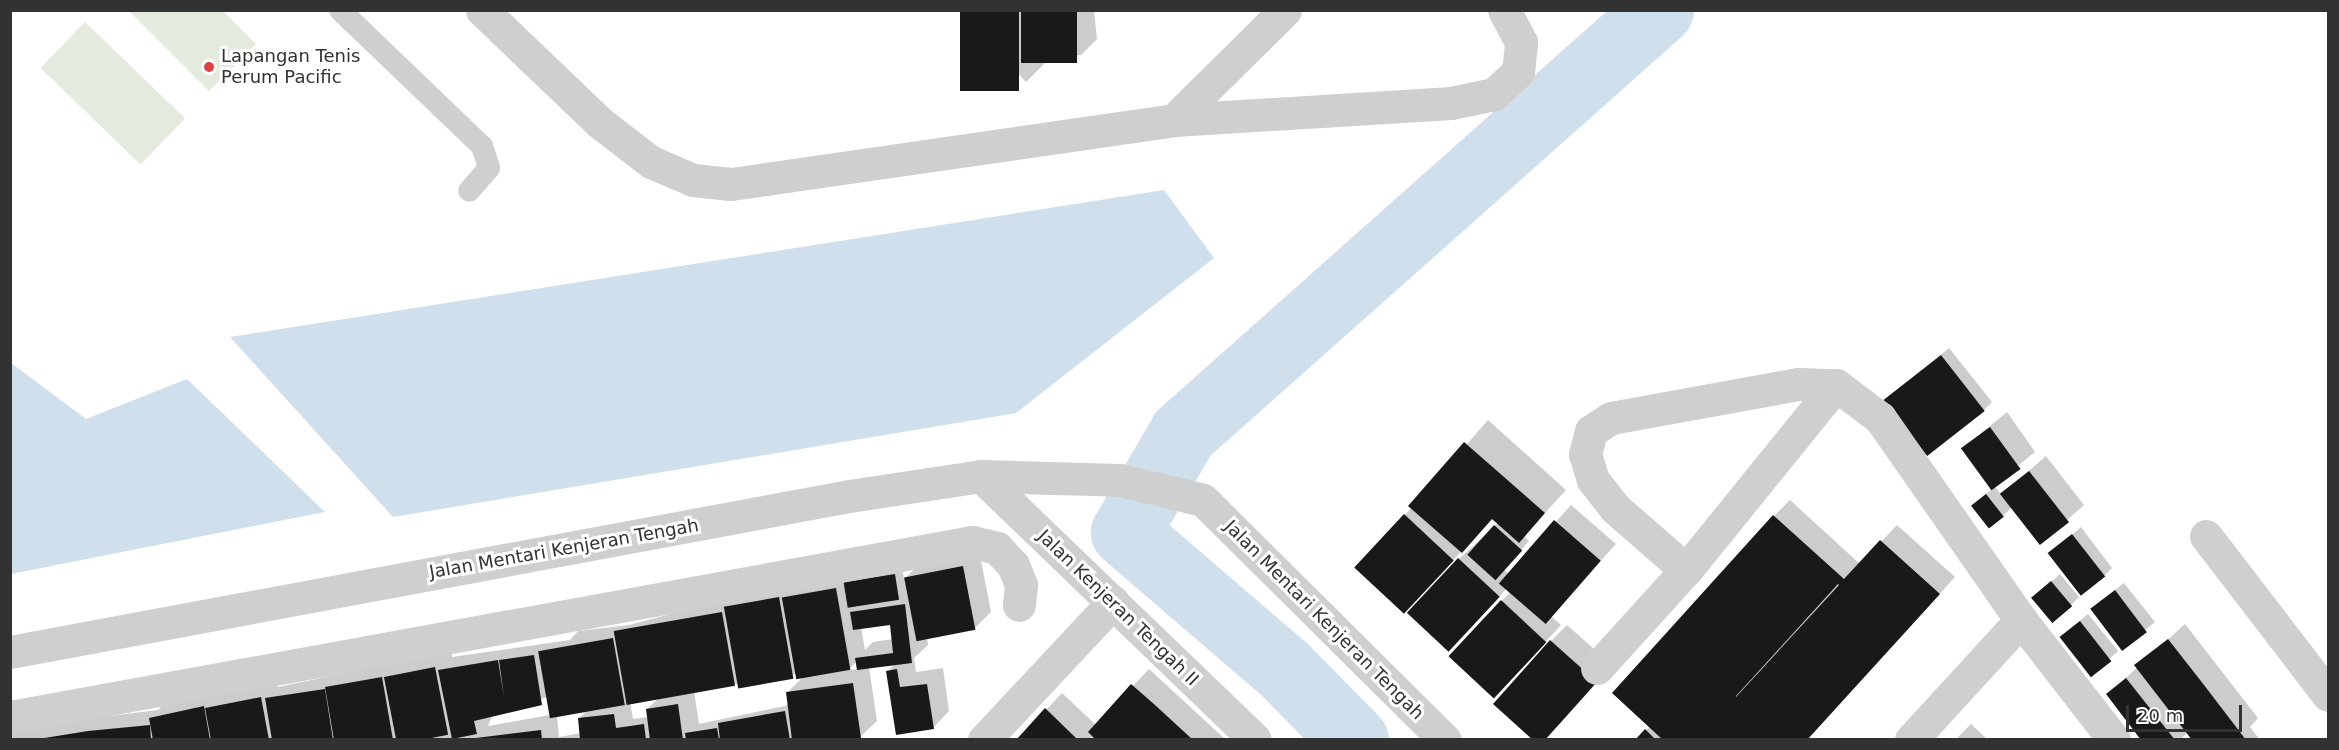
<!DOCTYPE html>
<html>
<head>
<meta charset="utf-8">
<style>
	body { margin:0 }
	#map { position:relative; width:2339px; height:750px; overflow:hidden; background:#fff; font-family:"DejaVu Sans",sans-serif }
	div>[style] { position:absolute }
	.green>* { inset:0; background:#e4eade; transform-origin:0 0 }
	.water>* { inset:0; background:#cfdfeb }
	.shadow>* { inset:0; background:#0003; transform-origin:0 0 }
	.river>* { height:69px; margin:-34.5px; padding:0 34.5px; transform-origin:34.5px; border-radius:34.5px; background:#cfdfeb }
	.building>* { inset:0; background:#191919; transform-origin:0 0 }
	.service>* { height:22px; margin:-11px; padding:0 11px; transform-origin:11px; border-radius:11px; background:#cfcfcf }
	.minor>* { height:33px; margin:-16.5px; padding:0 16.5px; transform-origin:16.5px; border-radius:16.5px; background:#cfcfcf }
	.dots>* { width:16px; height:16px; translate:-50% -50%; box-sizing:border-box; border:3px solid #fff; border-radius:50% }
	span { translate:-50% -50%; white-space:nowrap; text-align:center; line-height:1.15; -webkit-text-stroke:6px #fff; paint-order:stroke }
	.poi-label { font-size:18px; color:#323232 }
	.left { translate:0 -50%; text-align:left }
	.street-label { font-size:18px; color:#323232 }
	.frame { position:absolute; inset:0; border:12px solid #323232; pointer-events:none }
	.scale { position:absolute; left:2126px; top:705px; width:116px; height:27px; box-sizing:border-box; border:3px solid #323232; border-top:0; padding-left:8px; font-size:18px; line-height:21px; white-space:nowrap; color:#323232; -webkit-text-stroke:4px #fff; paint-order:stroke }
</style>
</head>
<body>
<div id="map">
	<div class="green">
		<div style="clip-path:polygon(129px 11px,223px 11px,256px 44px,209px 91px)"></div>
		<div style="left:85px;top:22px;width:139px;height:64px;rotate:44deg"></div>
	</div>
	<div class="water">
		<div style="clip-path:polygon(1164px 190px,1214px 258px,1016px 413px,393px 517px,230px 337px)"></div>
		<div style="clip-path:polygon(11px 363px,86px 419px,187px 379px,325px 512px,11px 574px)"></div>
	</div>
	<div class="shadow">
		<div style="clip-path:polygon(961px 10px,1094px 10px,1097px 39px,1081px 55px,1049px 59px,1026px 82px)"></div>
		<div style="clip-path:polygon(1949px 348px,1992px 402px,1984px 410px,1886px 400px)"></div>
		<div style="clip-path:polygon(2007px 412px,2035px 452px,1994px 485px,2001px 495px,2046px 456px,2084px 505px,2040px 544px,2012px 507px,2003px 516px,1972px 505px,1992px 489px,1963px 448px)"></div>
		<div style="clip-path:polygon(1488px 420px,1566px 490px,1524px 536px,1529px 541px,1504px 570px,1509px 574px,1571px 505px,1616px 544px,1551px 616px,1561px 625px,1510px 680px,1502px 601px,1511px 591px,1507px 588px,1465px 634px,1459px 559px,1498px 523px,1493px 518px,1420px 595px,1405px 515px)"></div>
		<div style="clip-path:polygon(1790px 500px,1860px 564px,1897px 525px,1955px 577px,1807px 740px,1637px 740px,1651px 725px,1774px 516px)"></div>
		<div style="clip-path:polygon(2081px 527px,2112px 568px,2104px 576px,2050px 554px)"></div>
		<div style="clip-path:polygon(evenodd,979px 550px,991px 612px,975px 628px,927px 638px,928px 645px,914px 658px,916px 672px,943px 668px,949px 711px,933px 728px,897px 733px,888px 671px,896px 663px,869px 667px,877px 721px,860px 737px,842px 740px,10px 740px,10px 728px,158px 710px,166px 702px,277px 681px,278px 687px,451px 651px,452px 657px,570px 640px,578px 631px,629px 625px,735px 597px,902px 566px,904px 579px,922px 562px,979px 550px,891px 623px,893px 639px,873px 642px,865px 650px,861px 627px,891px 623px,979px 550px,857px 661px,858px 669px,848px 670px,857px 661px,979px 550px,796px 674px,805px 675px,787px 693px,789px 705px,699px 724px,694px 691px,796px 674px,979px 550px,547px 697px,550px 715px,488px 726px,492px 716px,547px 697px,979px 550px,660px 697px,647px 709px,648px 717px,633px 719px,630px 702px,660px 697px,979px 550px,587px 710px,579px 719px,581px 733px,559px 737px,557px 716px,587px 710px)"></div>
		<div style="clip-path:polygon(2060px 574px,2079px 597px,2071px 605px,2033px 597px)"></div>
		<div style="clip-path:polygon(2124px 583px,2155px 622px,2124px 648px,2101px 601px)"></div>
		<div style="left:2088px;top:614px;width:48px;height:36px;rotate:51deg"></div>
		<div style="clip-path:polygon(2185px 624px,2258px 718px,2250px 727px,2260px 740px,2194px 740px,2188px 732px,2180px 740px,2143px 740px,2108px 694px)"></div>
		<div style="clip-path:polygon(1567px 625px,1612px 665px,1556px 728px,1551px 641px)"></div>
		<div style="clip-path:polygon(1149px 669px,1226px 740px,1018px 740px,1062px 693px,1096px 725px)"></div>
		<div style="clip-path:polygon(1971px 724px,1988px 740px,1955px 740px)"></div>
	</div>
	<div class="river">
		<div style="left:1354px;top:740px;width:100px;rotate:-134.6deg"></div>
		<div style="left:1284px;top:669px;width:210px;rotate:-139.3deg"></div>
		<div style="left:1125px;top:532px;width:115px;rotate:-59.6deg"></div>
		<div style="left:1183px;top:433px;width:637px;rotate:-41.63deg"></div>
	</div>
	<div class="building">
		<div style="left:960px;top:10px;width:59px;height:81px"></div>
		<div style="left:1021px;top:10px;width:56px;height:53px"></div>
		<div style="left:1941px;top:355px;width:71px;height:73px;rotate:52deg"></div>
		<div style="left:1990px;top:427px;width:52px;height:36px;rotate:54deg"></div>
		<div style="clip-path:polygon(1464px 442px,1545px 513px,1519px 543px,1492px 519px,1462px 553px,1408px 506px)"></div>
		<div style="left:2029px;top:471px;width:65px;height:37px;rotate:52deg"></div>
		<div style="left:1986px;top:494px;width:29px;height:19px;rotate:52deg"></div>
		<div style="left:1404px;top:514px;width:68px;height:73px;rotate:43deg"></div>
		<div style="clip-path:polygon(evenodd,1773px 515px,1844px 579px,1880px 540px,1940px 594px,1807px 740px,1663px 740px,1612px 693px,1773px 515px,1838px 584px,1839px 585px,1736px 697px,1736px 696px,1838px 584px)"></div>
		<div style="left:1554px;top:520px;width:62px;height:84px;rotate:41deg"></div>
		<div style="left:1494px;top:525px;width:38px;height:40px;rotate:42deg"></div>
		<div style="left:2072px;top:534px;width:54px;height:31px;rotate:52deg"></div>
		<div style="left:1458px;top:558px;width:57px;height:75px;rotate:43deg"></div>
		<div style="left:963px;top:566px;width:65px;height:60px;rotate:79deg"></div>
		<div style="left:895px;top:574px;width:26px;height:52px;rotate:81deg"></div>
		<div style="left:2051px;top:581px;width:33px;height:26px;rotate:50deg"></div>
		<div style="left:836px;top:588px;width:83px;height:55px;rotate:80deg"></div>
		<div style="left:2115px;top:590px;width:53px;height:31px;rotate:53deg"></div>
		<div style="left:779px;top:597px;width:83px;height:56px;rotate:80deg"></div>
		<div style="left:1501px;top:600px;width:62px;height:77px;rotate:43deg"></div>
		<div style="clip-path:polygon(905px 604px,912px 663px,857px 670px,855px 658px,893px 653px,890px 625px,853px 630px,850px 612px)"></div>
		<div style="left:722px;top:612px;width:75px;height:110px;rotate:80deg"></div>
		<div style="left:2080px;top:621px;width:51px;height:26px;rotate:52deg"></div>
		<div style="left:613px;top:638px;width:68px;height:76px;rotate:80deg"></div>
		<div style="clip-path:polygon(2168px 639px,2204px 685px,2246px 740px,2192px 740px,2134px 665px)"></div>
		<div style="clip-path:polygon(1550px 640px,1597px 682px,1545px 740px,1533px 740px,1493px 704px)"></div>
		<div style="clip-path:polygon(534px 655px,542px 705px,474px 721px,477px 734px,452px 739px,438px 670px,498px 660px,504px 697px,499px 660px)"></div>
		<div style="left:435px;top:667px;width:69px;height:52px;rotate:79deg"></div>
		<div style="clip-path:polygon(897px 669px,900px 687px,927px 684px,934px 729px,896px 735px,886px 671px)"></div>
		<div style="clip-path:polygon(382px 677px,393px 740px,334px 740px,325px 687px)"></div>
		<div style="clip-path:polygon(2126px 678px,2175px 740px,2141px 740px,2106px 694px)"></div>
		<div style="clip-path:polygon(853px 683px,861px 738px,792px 740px,786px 692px)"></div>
		<div style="clip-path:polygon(1131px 684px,1155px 705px,1193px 740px,1096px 740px,1088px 732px)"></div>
		<div style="clip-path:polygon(325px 689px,333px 740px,272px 740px,265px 698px)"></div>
		<div style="clip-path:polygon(261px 697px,269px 740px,211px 740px,205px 708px)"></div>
		<div style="clip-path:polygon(678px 704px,683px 740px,650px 740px,646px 709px)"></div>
		<div style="clip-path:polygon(204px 706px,210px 740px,153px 740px,149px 718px)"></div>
		<div style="clip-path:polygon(1045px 708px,1078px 740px,1016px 740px)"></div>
		<div style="clip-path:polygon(785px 711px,790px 740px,720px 740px,718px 723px)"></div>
		<div style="clip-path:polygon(614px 714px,616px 728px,644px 724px,646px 740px,580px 740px,578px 718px)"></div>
		<div style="clip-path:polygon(150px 725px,151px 740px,32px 740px,88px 731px)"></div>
		<div style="clip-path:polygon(717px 728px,719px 740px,686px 740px,685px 733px)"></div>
		<div style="clip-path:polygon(1645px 729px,1656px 740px,1635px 740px)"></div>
		<div style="clip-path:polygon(541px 730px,542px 740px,476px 740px,476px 738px)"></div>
	</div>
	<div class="service">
		<div style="left:340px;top:10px;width:197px;rotate:43.8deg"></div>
		<div style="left:482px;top:146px;width:23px;rotate:72deg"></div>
		<div style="left:489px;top:168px;width:30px;rotate:131deg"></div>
	</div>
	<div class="minor">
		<div style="left:482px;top:10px;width:162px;rotate:43.7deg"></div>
		<div style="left:599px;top:122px;width:66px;rotate:37.6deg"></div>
		<div style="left:651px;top:162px;width:46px;rotate:23.2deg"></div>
		<div style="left:693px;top:180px;width:38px;rotate:6deg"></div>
		<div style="left:731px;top:184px;width:448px;rotate:-8.2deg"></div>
		<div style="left:1174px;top:120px;width:278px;rotate:-3.5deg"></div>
		<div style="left:1451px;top:103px;width:44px;rotate:-11.8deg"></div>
		<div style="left:1494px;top:94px;width:33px;rotate:-43deg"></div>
		<div style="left:1518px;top:72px;width:30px;rotate:-84deg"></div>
		<div style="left:1521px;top:42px;width:36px;rotate:-118deg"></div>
		<div style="left:1174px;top:120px;width:156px;rotate:-44.7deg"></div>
		<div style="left:981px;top:476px;width:380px;rotate:43.9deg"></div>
		<div style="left:2206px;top:536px;width:200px;rotate:52.5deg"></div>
		<div style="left:1686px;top:570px;width:94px;rotate:-138.9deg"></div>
		<div style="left:1615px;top:508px;width:36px;rotate:-128deg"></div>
		<div style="left:1593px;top:480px;width:27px;rotate:-107deg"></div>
		<div style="left:1585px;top:454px;width:24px;rotate:-75deg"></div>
		<div style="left:1591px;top:431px;width:24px;rotate:-33deg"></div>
		<div style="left:1611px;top:418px;width:190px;rotate:-10.3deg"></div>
		<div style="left:1798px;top:384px;width:38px;rotate:2deg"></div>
		<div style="left:1836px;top:385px;width:55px;rotate:36.9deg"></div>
		<div style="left:1880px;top:418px;width:246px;rotate:55.1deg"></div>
		<div style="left:2021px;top:620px;width:152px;rotate:52.2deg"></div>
		<div style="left:10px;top:652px;width:853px;rotate:-10.53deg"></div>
		<div style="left:849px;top:496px;width:134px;rotate:-8.6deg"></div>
		<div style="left:981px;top:476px;width:139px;rotate:1.6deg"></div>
		<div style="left:1120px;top:480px;width:85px;rotate:13.5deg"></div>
		<div style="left:1203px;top:500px;width:341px;rotate:44.8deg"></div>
		<div style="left:1597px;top:668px;width:132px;rotate:-47.8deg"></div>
		<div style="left:1686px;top:570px;width:238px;rotate:-51deg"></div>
		<div style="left:10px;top:717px;width:978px;rotate:-10.31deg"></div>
		<div style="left:972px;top:542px;width:26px;rotate:13deg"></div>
		<div style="left:997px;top:548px;width:23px;rotate:47deg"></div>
		<div style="left:1013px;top:565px;width:22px;rotate:68deg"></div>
		<div style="left:1021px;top:585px;width:20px;rotate:96deg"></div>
		<div style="left:984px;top:740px;width:189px;rotate:-46.9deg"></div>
		<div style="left:1911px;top:740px;width:163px;rotate:-47.5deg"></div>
	</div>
	<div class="dots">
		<div style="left:209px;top:67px;background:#dc4145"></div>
	</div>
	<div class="poi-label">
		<span class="left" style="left:221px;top:67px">Lapangan Tenis<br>Perum Pacific</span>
	</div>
	<div class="street-label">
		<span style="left:564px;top:549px;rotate:-10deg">Jalan Mentari Kenjeran Tengah</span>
		<span style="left:1118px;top:608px;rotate:44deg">Jalan Kenjeran Tengah II</span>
		<span style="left:1324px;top:620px;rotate:45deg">Jalan Mentari Kenjeran Tengah</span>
	</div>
	<div class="frame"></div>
	<div class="scale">20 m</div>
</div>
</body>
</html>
